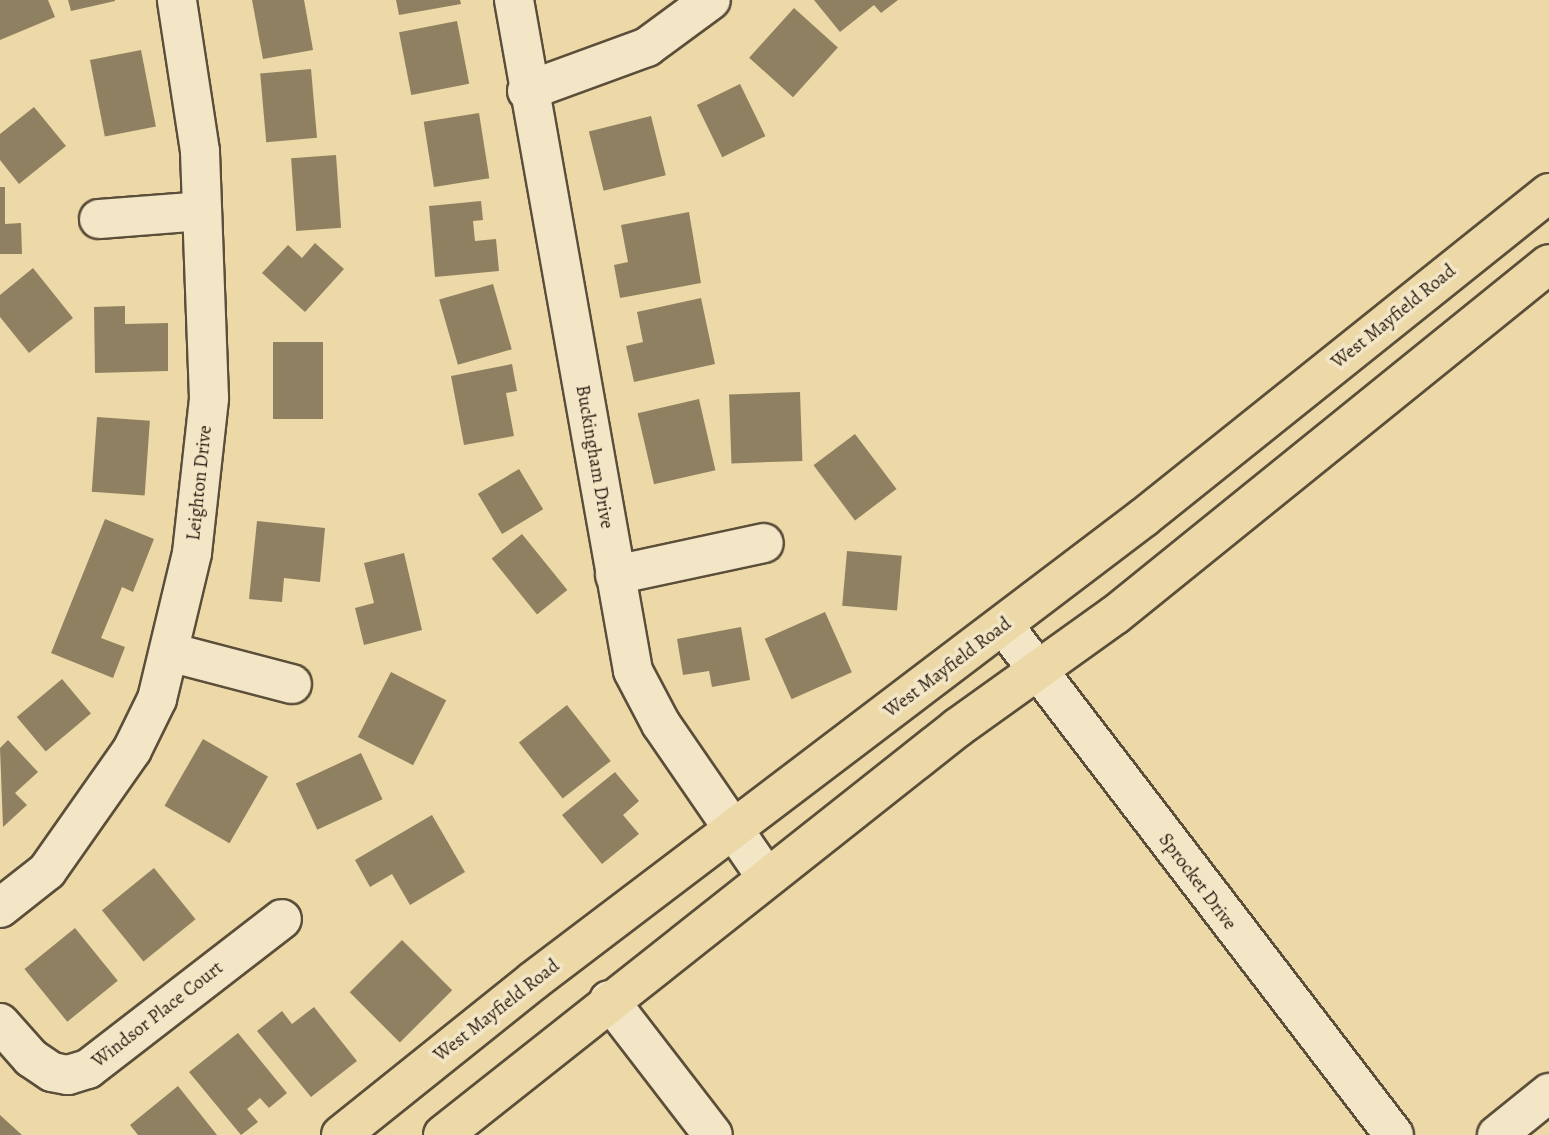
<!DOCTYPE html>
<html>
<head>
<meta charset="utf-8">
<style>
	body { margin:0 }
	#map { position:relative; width:1549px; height:1135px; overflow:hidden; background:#ecd9a7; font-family:Alegreya,serif }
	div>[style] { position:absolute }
	.building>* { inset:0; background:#8f8061; transform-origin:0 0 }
	.roads { filter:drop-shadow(2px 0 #5b4e3a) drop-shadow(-2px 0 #5b4e3a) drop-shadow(0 2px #5b4e3a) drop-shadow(0 -2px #5b4e3a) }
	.minor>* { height:38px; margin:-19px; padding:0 19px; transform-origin:19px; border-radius:19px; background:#f3e6c6 }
	.major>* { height:38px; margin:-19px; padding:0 19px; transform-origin:19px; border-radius:19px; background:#ecd9a7 }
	span { translate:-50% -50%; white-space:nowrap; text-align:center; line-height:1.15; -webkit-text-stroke:7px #f3e6c6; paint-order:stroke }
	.street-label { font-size:19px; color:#2b2015 }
</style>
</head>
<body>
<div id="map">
	<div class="building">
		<div style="clip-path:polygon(0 0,48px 0,55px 17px,0 40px)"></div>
		<div style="clip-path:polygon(68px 0,115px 0,115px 1px,71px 11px)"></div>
		<div style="clip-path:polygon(252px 0,304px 0,313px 50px,263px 59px)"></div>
		<div style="clip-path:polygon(396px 0,460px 0,461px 4px,399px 15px)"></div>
		<div style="clip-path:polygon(814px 0,898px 0,881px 13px,874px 5px,840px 32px)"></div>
		<div style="left:794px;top:8px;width:59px;height:67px;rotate:42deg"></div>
		<div style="left:457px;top:21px;width:64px;height:59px;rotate:79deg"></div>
		<div style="left:141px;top:50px;width:78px;height:52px;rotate:79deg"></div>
		<div style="left:311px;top:69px;width:69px;height:51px;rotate:85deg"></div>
		<div style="left:740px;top:84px;width:58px;height:48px;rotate:64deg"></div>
		<div style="clip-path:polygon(34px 107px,66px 146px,19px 184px,0 160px,0 134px)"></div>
		<div style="left:479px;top:113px;width:66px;height:56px;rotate:81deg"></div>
		<div style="left:651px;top:116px;width:61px;height:64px;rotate:76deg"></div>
		<div style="left:336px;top:155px;width:73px;height:45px;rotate:86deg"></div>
		<div style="clip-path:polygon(0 187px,5px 187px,5px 224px,21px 223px,22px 254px,0 254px)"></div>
		<div style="clip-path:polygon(481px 201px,483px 220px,473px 221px,475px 241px,496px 239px,499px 271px,435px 277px,429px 206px)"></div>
		<div style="clip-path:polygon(689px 212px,701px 283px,620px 298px,614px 265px,628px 262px,621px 225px)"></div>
		<div style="clip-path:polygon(315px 243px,344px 269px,305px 312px,262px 273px,288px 245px,302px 258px)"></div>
		<div style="clip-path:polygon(33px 268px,73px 318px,29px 353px,0 317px,0 295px)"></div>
		<div style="left:493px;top:284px;width:68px;height:56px;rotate:74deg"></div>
		<div style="clip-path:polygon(701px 298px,715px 364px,634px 382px,626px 346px,643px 342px,637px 312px)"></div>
		<div style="clip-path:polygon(125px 306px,125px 324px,168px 323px,168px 371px,95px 373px,94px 307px)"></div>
		<div style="left:273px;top:342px;width:50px;height:77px"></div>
		<div style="clip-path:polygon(512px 364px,517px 391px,506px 393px,514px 436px,464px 445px,451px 376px)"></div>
		<div style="left:800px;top:392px;width:69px;height:71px;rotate:88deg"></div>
		<div style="left:699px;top:399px;width:73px;height:63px;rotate:77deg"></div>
		<div style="left:97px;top:417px;width:53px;height:75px;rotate:4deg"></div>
		<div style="left:855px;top:434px;width:69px;height:52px;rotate:53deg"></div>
		<div style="left:519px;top:469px;width:47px;height:48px;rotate:59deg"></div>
		<div style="clip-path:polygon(105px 519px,154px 539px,133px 592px,122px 587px,101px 638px,125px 647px,113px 678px,51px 653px)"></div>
		<div style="clip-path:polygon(257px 521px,325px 528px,320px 582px,284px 578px,282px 602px,249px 599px)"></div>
		<div style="left:522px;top:534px;width:72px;height:39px;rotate:51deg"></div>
		<div style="left:847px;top:551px;width:55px;height:55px;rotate:5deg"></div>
		<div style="clip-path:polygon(404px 553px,422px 630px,364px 645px,355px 608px,374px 603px,364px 563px)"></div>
		<div style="left:825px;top:612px;width:66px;height:66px;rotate:66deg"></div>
		<div style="clip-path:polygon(741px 627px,750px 680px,712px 687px,709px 671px,683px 675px,677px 639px)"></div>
		<div style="left:391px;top:672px;width:62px;height:73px;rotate:27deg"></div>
		<div style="left:62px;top:679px;width:45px;height:59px;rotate:50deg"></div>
		<div style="left:567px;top:705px;width:71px;height:61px;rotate:52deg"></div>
		<div style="left:203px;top:739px;width:75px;height:77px;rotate:30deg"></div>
		<div style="clip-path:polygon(8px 740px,38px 772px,15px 793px,27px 805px,3px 827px,0 748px)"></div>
		<div style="left:361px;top:753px;width:51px;height:72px;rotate:65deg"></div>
		<div style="clip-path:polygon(615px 772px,639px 801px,623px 815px,639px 834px,602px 864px,562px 815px)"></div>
		<div style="clip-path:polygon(432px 815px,465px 872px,410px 905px,392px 874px,370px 887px,355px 860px)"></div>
		<div style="left:154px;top:868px;width:66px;height:67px;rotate:51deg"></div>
		<div style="left:75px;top:928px;width:68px;height:65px;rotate:51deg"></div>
		<div style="left:402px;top:940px;width:71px;height:74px;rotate:45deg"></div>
		<div style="clip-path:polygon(314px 1007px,357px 1061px,311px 1097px,257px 1031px,282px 1011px,292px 1024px)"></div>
		<div style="clip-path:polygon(238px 1033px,287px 1093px,269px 1108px,260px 1098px,247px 1109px,258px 1122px,241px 1135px,189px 1072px)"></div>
		<div style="clip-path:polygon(178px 1086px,217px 1135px,138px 1135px,130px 1125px)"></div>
		<div style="clip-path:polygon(0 1115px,22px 1135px,0 1135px)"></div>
	</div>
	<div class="roads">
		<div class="minor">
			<div style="left:514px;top:0;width:681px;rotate:79.94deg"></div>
			<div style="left:633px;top:671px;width:60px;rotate:62.2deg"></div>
			<div style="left:661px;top:724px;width:186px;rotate:55.5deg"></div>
			<div style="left:527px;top:91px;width:128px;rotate:-20.1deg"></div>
			<div style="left:647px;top:47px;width:79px;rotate:-36.3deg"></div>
			<div style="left:99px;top:219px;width:103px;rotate:-4.4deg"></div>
			<div style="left:615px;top:575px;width:152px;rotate:-12.1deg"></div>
			<div style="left:1004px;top:626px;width:641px;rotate:52.54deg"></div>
			<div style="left:169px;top:652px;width:127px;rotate:14.6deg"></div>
			<div style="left:0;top:908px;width:60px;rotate:-38.2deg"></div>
			<div style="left:47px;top:871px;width:148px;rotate:-54.9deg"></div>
			<div style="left:132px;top:750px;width:57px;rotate:-63.9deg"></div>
			<div style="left:157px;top:699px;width:150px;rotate:-76.5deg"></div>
			<div style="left:192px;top:553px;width:156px;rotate:-83.7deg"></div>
			<div style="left:209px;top:398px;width:247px;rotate:-92.1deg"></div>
			<div style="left:200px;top:151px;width:153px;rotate:-98.7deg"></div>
			<div style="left:609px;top:1000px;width:170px;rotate:52.4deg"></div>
			<div style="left:0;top:1023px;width:47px;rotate:48.5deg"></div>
			<div style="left:31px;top:1058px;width:25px;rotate:34deg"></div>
			<div style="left:52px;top:1072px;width:16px;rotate:11deg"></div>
			<div style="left:68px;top:1075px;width:21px;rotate:-17deg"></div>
			<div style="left:88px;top:1069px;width:245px;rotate:-37.7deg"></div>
			<div style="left:1497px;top:1135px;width:67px;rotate:-38.9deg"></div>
		</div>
		<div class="major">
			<div style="left:341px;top:1135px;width:246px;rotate:-38.7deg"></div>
			<div style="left:533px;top:981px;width:766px;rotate:-37.2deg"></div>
			<div style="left:1143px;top:518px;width:520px;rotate:-38.68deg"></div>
			<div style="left:443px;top:1135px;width:656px;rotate:-38.37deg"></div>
			<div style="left:957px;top:728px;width:194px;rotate:-35.6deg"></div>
			<div style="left:1115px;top:615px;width:558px;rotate:-38.96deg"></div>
		</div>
	</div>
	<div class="street-label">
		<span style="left:1394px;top:317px;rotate:-39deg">West Mayfield Road</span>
		<span style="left:594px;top:457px;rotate:80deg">Buckingham Drive</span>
		<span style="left:200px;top:483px;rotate:-84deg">Leighton Drive</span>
		<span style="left:948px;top:668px;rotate:-37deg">West Mayfield Road</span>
		<span style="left:1197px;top:882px;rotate:53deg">Sprocket Drive</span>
		<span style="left:497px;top:1011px;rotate:-38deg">West Mayfield Road</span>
		<span style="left:158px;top:1015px;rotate:-38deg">Windsor Place Court</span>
	</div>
</div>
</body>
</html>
